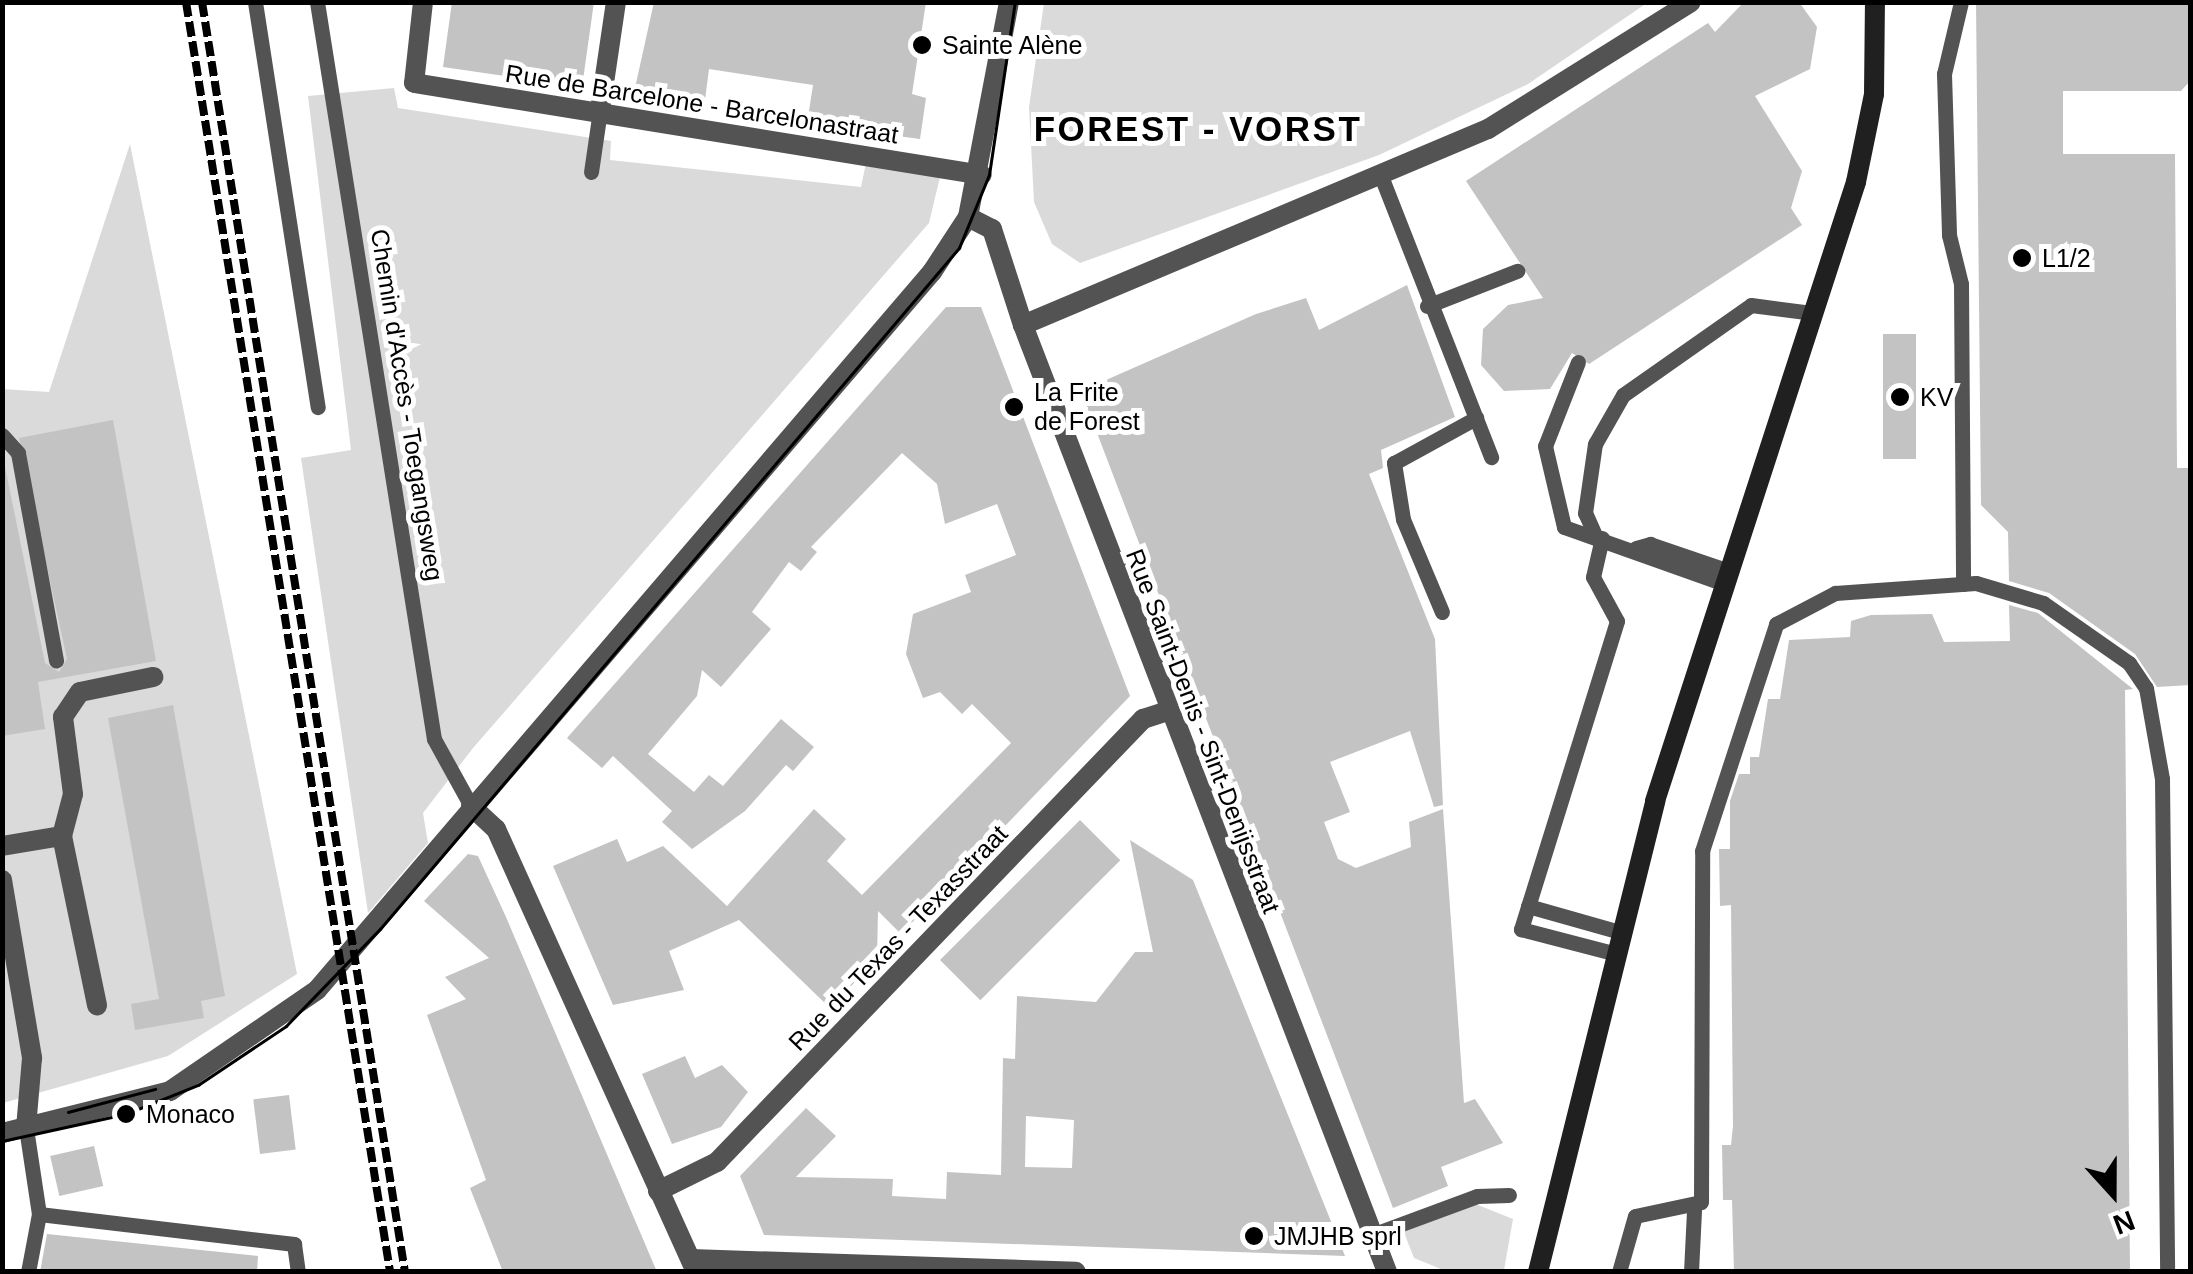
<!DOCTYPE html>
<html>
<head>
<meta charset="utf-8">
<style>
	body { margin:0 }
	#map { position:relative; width:2193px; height:1274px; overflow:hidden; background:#fff; font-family:Arial,sans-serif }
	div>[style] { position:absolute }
	.green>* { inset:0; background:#dadada }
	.building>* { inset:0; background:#c3c3c3; transform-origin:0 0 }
	.service>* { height:15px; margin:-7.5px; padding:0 7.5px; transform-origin:7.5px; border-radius:7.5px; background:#535353 }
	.minor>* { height:20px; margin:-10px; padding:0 10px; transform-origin:10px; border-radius:10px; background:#535353 }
	.tertiary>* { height:20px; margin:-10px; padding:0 10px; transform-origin:10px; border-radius:10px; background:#535353 }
	.secondary>* { height:20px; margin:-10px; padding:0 10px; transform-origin:10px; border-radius:10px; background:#202020 }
	.tram>* { height:2.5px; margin:-1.25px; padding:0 1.25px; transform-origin:1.25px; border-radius:1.25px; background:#000 }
	.rail>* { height:8px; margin-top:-4px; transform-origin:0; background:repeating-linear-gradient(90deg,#000 0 15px,transparent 0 20px) }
	.dots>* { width:28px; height:28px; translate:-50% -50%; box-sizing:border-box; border:5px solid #fff; border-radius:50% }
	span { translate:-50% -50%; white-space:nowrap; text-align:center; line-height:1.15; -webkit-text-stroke:10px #fff; paint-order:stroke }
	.poi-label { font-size:25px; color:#000 }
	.left { translate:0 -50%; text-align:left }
	.street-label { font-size:25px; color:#000 }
	.district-label { font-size:35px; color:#000; font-weight:700; letter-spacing:2.5px }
	.frame { position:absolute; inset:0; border:5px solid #000; pointer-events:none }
	.north { position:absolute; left:2063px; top:1144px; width:100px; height:100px; -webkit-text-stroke:8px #fff; paint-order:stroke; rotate:159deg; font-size:28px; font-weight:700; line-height:40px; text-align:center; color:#000 }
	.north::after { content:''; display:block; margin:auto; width:35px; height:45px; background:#000; clip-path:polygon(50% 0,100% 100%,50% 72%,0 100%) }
</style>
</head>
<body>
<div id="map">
	<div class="green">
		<div style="clip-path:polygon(1044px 3px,1044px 2px,1647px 3px,1528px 84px,1379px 155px,1080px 263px,1052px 244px,1034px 202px,1029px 107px)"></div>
		<div style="clip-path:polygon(394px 88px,398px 108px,611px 141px,610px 160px,861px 187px,866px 163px,940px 177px,929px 223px,473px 748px,423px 813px,428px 843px,368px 913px,301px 458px,351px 450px,308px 96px)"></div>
		<div style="clip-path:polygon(130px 144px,297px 974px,168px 1056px,3px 1103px,2px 389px,49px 392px)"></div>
		<div style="clip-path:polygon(1473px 1203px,1513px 1219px,1504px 1270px,1441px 1269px,1414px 1258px,1403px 1230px)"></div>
	</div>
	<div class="building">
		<div style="clip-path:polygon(452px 2px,594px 2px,582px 87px,443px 67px)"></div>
		<div style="clip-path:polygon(654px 2px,926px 2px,912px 94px,926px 98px,920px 139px,807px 124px,813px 85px,709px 69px,704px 108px,633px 97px)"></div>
		<div style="clip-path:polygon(1744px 2px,1799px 2px,1817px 27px,1810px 69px,1755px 96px,1802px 171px,1791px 208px,1802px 225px,1589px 364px,1572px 353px,1550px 389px,1504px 391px,1481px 365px,1483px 329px,1508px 305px,1543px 298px,1466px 181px,1708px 23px,1715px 32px)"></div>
		<div style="clip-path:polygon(1976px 2px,2190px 2px,2190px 81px,2181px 91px,2063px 91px,2063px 154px,2175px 154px,2177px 468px,2190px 468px,2190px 685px,2157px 687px,2135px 654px,2049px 593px,2009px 581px,2008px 532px,1981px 505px)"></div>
		<div style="clip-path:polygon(1407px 285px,1455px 417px,1381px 450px,1383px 468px,1369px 474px,1435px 639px,1443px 805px,1434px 807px,1410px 731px,1330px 762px,1350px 812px,1324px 822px,1338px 859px,1356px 868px,1411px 847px,1409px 822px,1443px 809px,1464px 1103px,1475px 1099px,1503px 1143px,1441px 1167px,1448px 1186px,1393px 1208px,1081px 391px,1256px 314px,1306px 298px,1319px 330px)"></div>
		<div style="clip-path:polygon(946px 307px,981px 307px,1130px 696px,901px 934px,878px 911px,877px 959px,830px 1008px,739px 920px,669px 951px,684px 990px,613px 1005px,553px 866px,617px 839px,627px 862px,663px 846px,727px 906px,814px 809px,846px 839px,827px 861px,862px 895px,1011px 743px,972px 704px,962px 714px,940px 692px,923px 698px,906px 654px,913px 614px,971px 592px,965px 575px,1016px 555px,997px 504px,945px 524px,937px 484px,902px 453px,811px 547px,817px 552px,801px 571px,789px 562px,752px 612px,771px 629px,721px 687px,702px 670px,697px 696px,648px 754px,694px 792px,709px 775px,723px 786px,781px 719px,814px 747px,793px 771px,786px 765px,745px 811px,692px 849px,662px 822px,672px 811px,613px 756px,602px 768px,567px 738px)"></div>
		<div style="left:1916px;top:334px;width:125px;height:33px;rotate:90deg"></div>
		<div style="clip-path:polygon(113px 420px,156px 661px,38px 682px,45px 729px,2px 736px,2px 452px,45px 663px,59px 672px,67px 659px,19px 438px)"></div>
		<div style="clip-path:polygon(2009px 605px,2038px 613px,2133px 689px,2125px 690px,2130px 1272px,1734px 1272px,1732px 1200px,1723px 1200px,1722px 1145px,1731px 1145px,1733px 1126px,1731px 905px,1720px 906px,1719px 849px,1730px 849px,1730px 801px,1739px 774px,1750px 774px,1750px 757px,1759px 757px,1768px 699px,1780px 699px,1789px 640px,1850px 637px,1851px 621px,1871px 615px,1932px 614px,1944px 642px,2010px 641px)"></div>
		<div style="clip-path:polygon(173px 705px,225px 996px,201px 1001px,204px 1018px,135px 1030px,131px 1004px,159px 999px,108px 718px)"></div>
		<div style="left:1080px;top:820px;width:57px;height:198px;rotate:45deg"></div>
		<div style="clip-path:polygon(evenodd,1130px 840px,1193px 880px,1345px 1256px,764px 1235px,740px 1176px,806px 1108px,836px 1136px,796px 1177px,893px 1179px,892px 1196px,946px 1199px,947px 1172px,1001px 1175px,1003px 1058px,1015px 1059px,1017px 996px,1096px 1002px,1135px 952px,1153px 952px,1130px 840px,1026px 1116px,1074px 1120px,1072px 1168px,1025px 1167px,1026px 1116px)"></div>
		<div style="clip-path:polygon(468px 854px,478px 856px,506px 917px,657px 1272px,503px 1272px,470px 1188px,486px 1180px,427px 1015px,466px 999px,445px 977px,489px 958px,424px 901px)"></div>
		<div style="clip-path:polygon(685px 1056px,695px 1078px,722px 1065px,748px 1092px,721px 1127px,672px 1144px,642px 1074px)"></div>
		<div style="left:289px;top:1095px;width:55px;height:36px;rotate:83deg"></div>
		<div style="left:94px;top:1146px;width:41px;height:45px;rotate:77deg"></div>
		<div style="clip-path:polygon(47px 1234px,258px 1256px,257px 1272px,40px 1272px)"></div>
	</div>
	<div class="service">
		<div style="left:255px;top:2px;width:410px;rotate:81.2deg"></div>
		<div style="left:317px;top:2px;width:746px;rotate:80.98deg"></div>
		<div style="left:434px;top:739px;width:77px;rotate:61.1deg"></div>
		<div style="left:1961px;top:2px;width:74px;rotate:103.3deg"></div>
		<div style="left:1944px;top:74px;width:161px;rotate:88.2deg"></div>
		<div style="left:1949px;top:235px;width:50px;rotate:76.2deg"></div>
		<div style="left:1961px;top:284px;width:300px;rotate:89.6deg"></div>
		<div style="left:591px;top:172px;width:63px;rotate:-81.7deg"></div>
		<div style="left:1381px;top:176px;width:302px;rotate:68.6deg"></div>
		<div style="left:1427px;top:306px;width:97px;rotate:-21.3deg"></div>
		<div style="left:1578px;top:362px;width:90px;rotate:111.4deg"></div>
		<div style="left:1545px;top:446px;width:83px;rotate:76.8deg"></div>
		<div style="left:1564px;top:527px;width:171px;rotate:19.5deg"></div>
		<div style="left:2px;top:435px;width:24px;rotate:48deg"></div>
		<div style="left:18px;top:453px;width:211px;rotate:79.6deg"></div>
		<div style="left:1595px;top:535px;width:24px;rotate:-114deg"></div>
		<div style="left:1585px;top:513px;width:70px;rotate:-81.8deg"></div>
		<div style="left:1595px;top:444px;width:56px;rotate:-60.3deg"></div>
		<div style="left:1623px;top:395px;width:156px;rotate:-35.1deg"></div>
		<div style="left:1751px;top:305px;width:63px;rotate:7.4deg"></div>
		<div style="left:1602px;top:538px;width:40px;rotate:103deg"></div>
		<div style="left:1593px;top:577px;width:50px;rotate:61.4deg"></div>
		<div style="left:1617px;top:621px;width:323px;rotate:107.3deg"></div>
		<div style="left:1521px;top:929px;width:95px;rotate:14.6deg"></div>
		<div style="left:1636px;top:548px;width:15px;rotate:-16deg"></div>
		<div style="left:1650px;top:544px;width:83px;rotate:18.9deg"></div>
		<div style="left:1442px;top:612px;width:101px;rotate:-112.8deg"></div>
		<div style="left:1403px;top:519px;width:57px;rotate:-99.1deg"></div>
		<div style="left:1394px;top:463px;width:94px;rotate:-28.8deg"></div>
		<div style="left:1528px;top:906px;width:96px;rotate:15.8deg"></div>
		<div style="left:26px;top:1128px;width:87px;rotate:81.4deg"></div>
		<div style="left:39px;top:1214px;width:59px;rotate:100.7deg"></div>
		<div style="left:39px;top:1214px;width:257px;rotate:6.7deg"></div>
		<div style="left:294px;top:1244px;width:28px;rotate:82deg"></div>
		<div style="left:1369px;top:1236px;width:115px;rotate:-20.3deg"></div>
		<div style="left:1477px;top:1196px;width:32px;rotate:-2deg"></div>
		<div style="left:1619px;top:1272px;width:58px;rotate:-74.1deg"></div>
		<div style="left:1635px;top:1216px;width:67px;rotate:-12deg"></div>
		<div style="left:1701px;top:1202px;width:351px;rotate:-89.8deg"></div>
		<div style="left:1702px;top:851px;width:239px;rotate:-71.9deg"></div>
		<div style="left:1776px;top:624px;width:67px;rotate:-27.7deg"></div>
		<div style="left:1835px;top:593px;width:141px;rotate:-4.1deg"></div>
		<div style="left:1976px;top:583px;width:70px;rotate:16.6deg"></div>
		<div style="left:2043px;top:603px;width:105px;rotate:34.9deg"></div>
		<div style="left:2129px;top:663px;width:30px;rotate:56deg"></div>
		<div style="left:2146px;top:688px;width:92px;rotate:80deg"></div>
		<div style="left:2162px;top:779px;width:493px;rotate:89.4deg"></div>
		<div style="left:1691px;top:1272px;width:62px;rotate:-87.2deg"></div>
	</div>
	<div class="minor">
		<div style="left:423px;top:2px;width:81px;rotate:96.3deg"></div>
		<div style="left:414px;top:83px;width:575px;rotate:9.2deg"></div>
		<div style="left:1009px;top:2px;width:219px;rotate:100.8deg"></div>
		<div style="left:968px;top:217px;width:27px;rotate:27deg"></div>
		<div style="left:992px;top:229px;width:101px;rotate:72.1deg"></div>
		<div style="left:1023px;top:325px;width:505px;rotate:-22.86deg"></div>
		<div style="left:1488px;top:129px;width:239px;rotate:-32deg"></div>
		<div style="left:600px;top:110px;width:109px;rotate:-81.6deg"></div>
		<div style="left:471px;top:806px;width:34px;rotate:43deg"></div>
		<div style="left:496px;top:829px;width:486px;rotate:65.7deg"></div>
		<div style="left:62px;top:836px;width:173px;rotate:78.3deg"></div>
		<div style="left:2px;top:846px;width:61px;rotate:-9.5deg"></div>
		<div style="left:62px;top:836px;width:43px;rotate:-75.3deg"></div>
		<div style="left:73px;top:794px;width:78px;rotate:-97.4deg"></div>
		<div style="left:63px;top:717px;width:30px;rotate:-56deg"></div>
		<div style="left:80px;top:692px;width:75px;rotate:-11.6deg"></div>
		<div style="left:2px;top:880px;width:181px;rotate:80.4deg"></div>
		<div style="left:32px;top:1058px;width:70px;rotate:94.9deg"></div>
		<div style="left:658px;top:1191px;width:66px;rotate:-26.2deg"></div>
		<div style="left:717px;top:1162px;width:615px;rotate:-46.12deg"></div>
		<div style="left:1143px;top:719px;width:26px;rotate:-18deg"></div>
		<div style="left:691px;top:1259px;width:385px;rotate:1.9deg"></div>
	</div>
	<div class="tertiary">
		<div style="left:1023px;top:325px;width:1015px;rotate:68.97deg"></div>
		<div style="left:2px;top:1133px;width:173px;rotate:-14deg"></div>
		<div style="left:170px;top:1091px;width:178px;rotate:-34.5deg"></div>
		<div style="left:317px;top:990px;width:945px;rotate:-49.42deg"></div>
		<div style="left:932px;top:272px;width:66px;rotate:-56.8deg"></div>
	</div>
	<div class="secondary">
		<div style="left:1538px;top:1272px;width:485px;rotate:-76deg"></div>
		<div style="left:1655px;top:801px;width:651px;rotate:-72.01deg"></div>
		<div style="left:1856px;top:182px;width:90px;rotate:-78.4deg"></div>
		<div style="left:1874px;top:94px;width:92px;rotate:-89.4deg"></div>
	</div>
	<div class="tram">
		<div style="left:68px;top:1112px;width:90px;rotate:-14.8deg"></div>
		<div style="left:2px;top:1141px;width:127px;rotate:-12.3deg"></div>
		<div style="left:126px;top:1114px;width:78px;rotate:-21.9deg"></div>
		<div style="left:198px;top:1085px;width:106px;rotate:-33.8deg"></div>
		<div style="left:286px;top:1026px;width:135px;rotate:-45.9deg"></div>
		<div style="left:380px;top:929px;width:894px;rotate:-49.63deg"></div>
		<div style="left:959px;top:248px;width:79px;rotate:-67.7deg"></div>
		<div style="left:989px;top:175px;width:175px;rotate:-81.5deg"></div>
	</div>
	<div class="rail">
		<div style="left:186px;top:2px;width:1286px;rotate:80.87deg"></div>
		<div style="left:202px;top:2px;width:1286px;rotate:80.92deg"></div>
	</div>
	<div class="dots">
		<div style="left:922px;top:45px;background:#000"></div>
		<div style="left:2022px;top:258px;background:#000"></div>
		<div style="left:1900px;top:397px;background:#000"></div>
		<div style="left:1014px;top:407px;background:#000"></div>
		<div style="left:126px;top:1114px;background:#000"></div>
		<div style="left:1254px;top:1236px;background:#000"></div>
	</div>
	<div class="poi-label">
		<span class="left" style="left:942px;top:45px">Sainte Alène</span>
		<span class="left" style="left:2042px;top:258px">L1/2</span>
		<span class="left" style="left:1034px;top:407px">La Frite<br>de Forest</span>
		<span class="left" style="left:1920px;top:397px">KV</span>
		<span class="left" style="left:146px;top:1114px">Monaco</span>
		<span class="left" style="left:1274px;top:1236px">JMJHB sprl</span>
	</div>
	<div class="street-label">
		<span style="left:702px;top:104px;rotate:9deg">Rue de Barcelone - Barcelonastraat</span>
		<span style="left:407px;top:405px;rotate:81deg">Chemin d'Accès - Toegangsweg</span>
		<span style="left:1203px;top:731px;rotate:69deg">Rue Saint-Denis - Sint-Denijsstraat</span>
		<span style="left:898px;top:938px;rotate:-46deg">Rue du Texas - Texasstraat</span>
	</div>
	<div class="district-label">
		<span style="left:1198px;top:129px">FOREST - VORST</span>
	</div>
	<div class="frame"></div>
	<div class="north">N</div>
</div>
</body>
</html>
